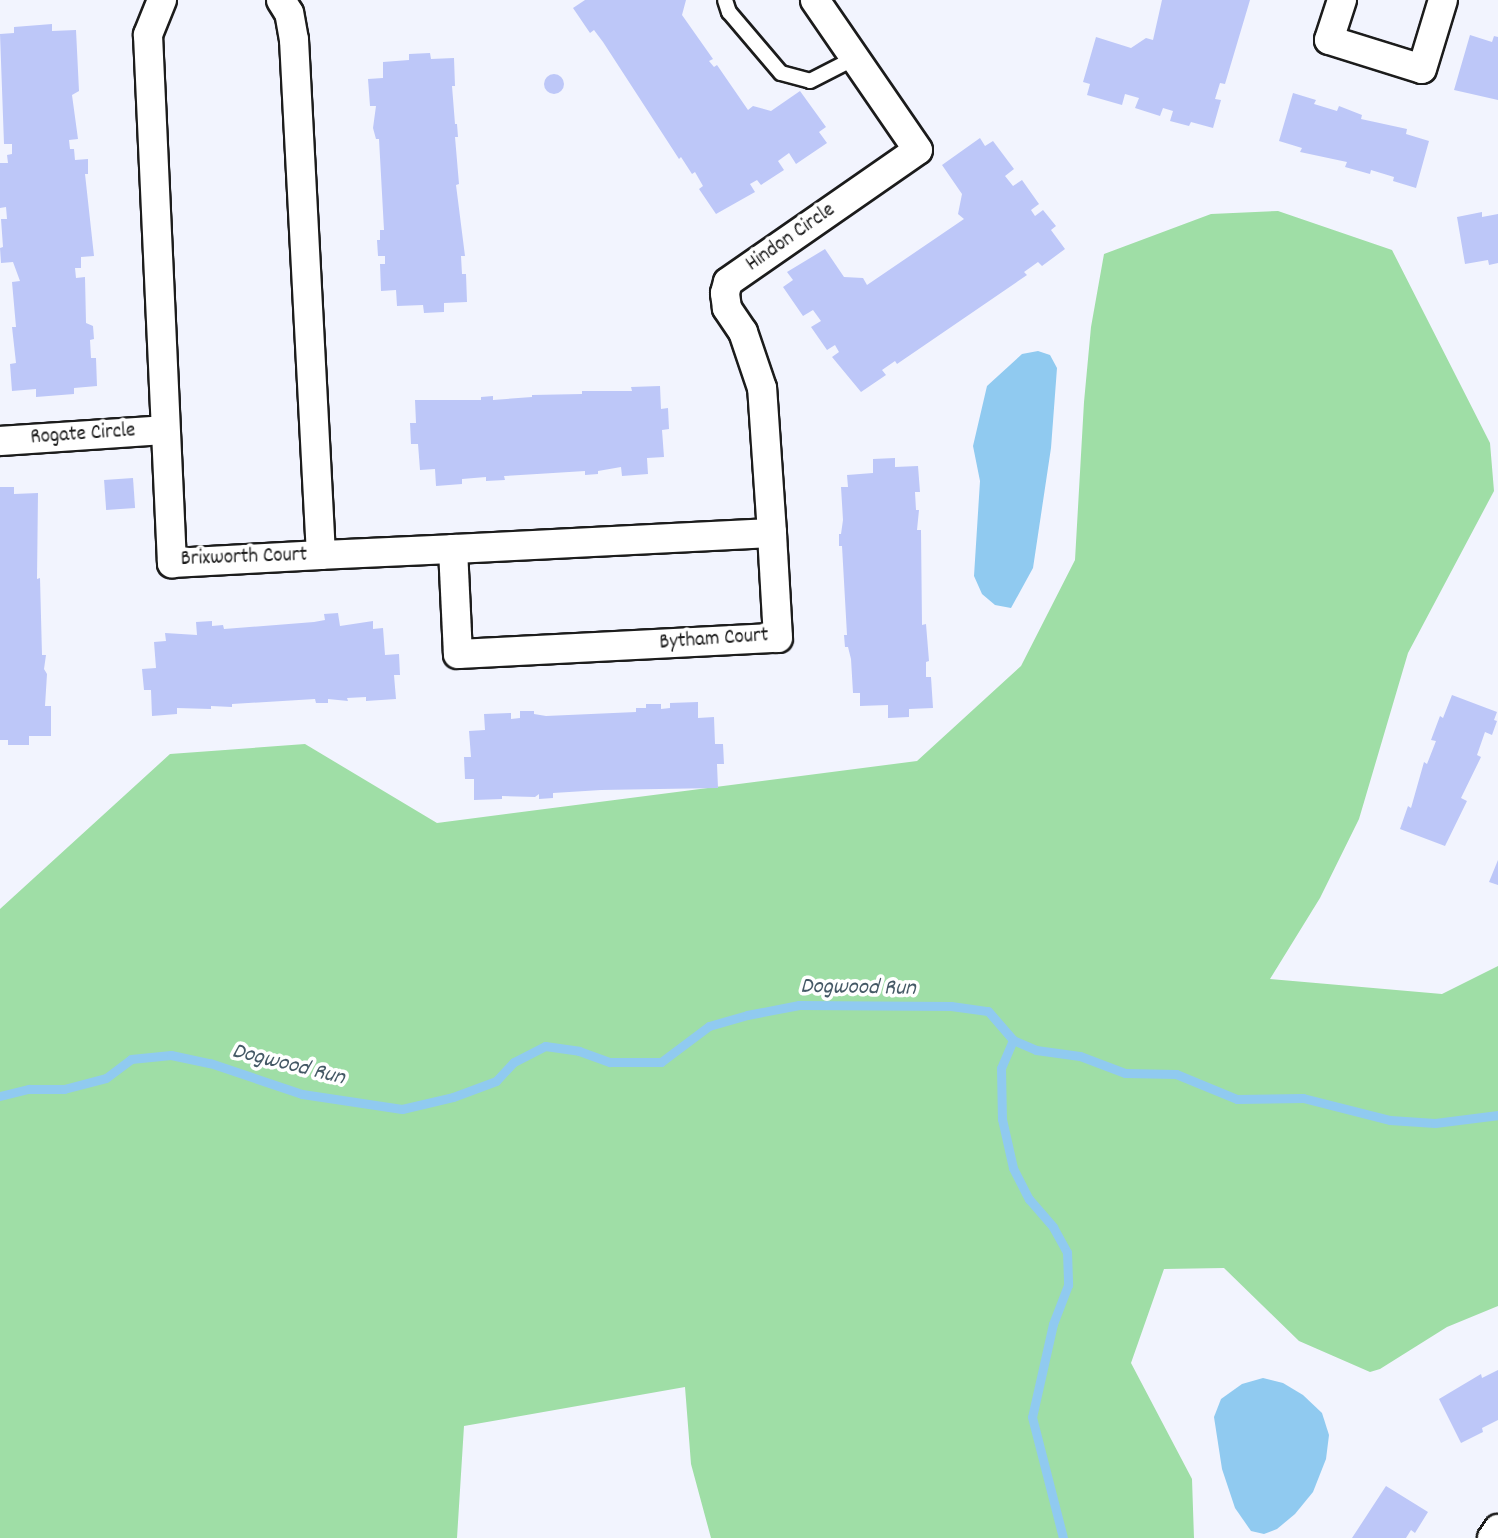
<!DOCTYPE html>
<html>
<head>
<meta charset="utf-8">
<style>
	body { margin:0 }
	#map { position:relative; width:1498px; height:1538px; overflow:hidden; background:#f2f4fe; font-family:Dekko,sans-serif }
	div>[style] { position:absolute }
	.green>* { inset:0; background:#9fdea6 }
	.water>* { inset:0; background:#90caf0 }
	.stream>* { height:9px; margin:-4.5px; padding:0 4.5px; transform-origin:4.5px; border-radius:4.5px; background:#90caf0 }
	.building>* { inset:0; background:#bdc7f8; transform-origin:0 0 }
	.round { border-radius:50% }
	.roads { filter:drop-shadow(2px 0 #1c1c1c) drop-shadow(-2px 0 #1c1c1c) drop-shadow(0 2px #1c1c1c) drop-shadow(0 -2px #1c1c1c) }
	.lane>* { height:14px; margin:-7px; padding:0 7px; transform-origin:7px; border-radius:7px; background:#fff }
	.street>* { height:28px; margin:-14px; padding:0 14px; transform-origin:14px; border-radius:14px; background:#fff }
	span { translate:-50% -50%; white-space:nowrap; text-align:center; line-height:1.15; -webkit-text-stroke:7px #fff; paint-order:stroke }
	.street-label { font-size:21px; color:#1c1c1c }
	.water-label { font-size:23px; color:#455966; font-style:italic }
</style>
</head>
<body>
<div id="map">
	<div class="green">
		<div style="clip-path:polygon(1278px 211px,1392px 250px,1490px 443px,1494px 491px,1408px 653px,1359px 819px,1320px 898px,1270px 979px,1442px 994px,1498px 966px,1498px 1306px,1447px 1327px,1380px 1369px,1370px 1372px,1299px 1341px,1224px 1268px,1164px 1269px,1131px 1363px,1192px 1479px,1194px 1538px,711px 1538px,691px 1464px,685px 1387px,464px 1426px,457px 1538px,0 1538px,0 909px,170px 754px,305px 744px,437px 823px,917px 761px,1021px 666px,1075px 560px,1084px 402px,1091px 327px,1104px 254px,1211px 214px)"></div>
	</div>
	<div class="water">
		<div style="clip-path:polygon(1038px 351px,1050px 355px,1057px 368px,1051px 448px,1033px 568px,1011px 608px,995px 605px,982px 594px,974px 576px,980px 481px,973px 446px,987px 386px,1022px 354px)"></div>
		<div style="clip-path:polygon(1263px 1378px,1283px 1383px,1303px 1395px,1322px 1413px,1329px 1435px,1326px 1459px,1313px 1492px,1295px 1514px,1277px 1529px,1264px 1534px,1251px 1531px,1235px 1508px,1222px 1469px,1214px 1417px,1221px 1399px,1242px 1384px)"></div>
	</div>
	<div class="stream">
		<div style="left:1013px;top:1040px;width:25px;rotate:23deg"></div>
		<div style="left:1036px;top:1050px;width:44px;rotate:7.8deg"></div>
		<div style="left:1080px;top:1056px;width:48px;rotate:20.7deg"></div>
		<div style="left:1125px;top:1073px;width:51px;rotate:1.1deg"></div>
		<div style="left:1176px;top:1074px;width:66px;rotate:22.3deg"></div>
		<div style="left:1237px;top:1099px;width:66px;rotate:-0.9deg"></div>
		<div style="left:1303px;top:1098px;width:90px;rotate:14.2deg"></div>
		<div style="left:1390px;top:1120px;width:45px;rotate:3.8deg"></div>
		<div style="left:1435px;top:1123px;width:64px;rotate:-7.2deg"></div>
		<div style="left:0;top:1096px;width:30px;rotate:-14deg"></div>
		<div style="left:29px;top:1089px;width:35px"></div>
		<div style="left:64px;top:1089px;width:43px;rotate:-14.7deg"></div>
		<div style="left:106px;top:1078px;width:31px;rotate:-37deg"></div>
		<div style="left:131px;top:1059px;width:40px;rotate:-5.7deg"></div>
		<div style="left:171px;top:1055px;width:40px;rotate:12deg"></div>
		<div style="left:210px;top:1063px;width:97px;rotate:18.6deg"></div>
		<div style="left:302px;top:1094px;width:101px;rotate:8.5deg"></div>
		<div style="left:402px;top:1109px;width:52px;rotate:-13.2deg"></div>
		<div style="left:453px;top:1097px;width:46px;rotate:-20.4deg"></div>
		<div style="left:496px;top:1081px;width:26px;rotate:-47deg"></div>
		<div style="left:514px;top:1062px;width:35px;rotate:-27deg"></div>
		<div style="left:545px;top:1046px;width:34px;rotate:8deg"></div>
		<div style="left:579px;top:1051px;width:33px;rotate:20deg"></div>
		<div style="left:610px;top:1062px;width:51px"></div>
		<div style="left:661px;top:1062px;width:60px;rotate:-36.9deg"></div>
		<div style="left:709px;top:1026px;width:40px;rotate:-16deg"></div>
		<div style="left:747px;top:1015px;width:53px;rotate:-10.9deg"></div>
		<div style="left:799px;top:1005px;width:152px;rotate:0.4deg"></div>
		<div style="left:951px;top:1006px;width:37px;rotate:8deg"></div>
		<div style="left:988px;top:1011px;width:38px;rotate:49deg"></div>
		<div style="left:1013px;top:1040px;width:30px;rotate:113deg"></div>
		<div style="left:1001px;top:1068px;width:51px;rotate:88.9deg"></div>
		<div style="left:1002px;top:1119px;width:50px;rotate:77.3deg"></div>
		<div style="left:1013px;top:1168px;width:35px;rotate:63deg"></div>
		<div style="left:1029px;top:1199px;width:37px;rotate:49deg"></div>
		<div style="left:1053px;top:1227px;width:29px;rotate:61deg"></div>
		<div style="left:1067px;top:1252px;width:33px;rotate:88deg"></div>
		<div style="left:1068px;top:1285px;width:42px;rotate:111deg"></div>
		<div style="left:1053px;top:1324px;width:95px;rotate:102.7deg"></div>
		<div style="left:1032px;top:1417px;width:125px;rotate:75.6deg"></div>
	</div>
	<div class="building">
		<div style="clip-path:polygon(585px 0,686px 0,682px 15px,713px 59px,709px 61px,714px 67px,717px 65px,748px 110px,753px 106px,771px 111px,800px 91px,826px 127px,819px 132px,827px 143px,796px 164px,789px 153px,778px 161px,784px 170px,761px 185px,757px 180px,750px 184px,755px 192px,716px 214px,699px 189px,703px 186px,695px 172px,692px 174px,681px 157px,679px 159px,603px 42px,594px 30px,590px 33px,573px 8px)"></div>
		<div style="clip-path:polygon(1162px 0,1250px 0,1225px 84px,1220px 83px,1215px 99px,1221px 100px,1213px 128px,1191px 122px,1189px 126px,1170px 121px,1173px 111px,1163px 108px,1160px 116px,1135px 108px,1139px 98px,1125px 94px,1122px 105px,1087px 95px,1090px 84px,1083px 82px,1096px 37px,1131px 48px,1146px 38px,1153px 40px)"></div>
		<div style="clip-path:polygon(52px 24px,52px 31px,76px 30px,79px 91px,72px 95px,78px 139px,69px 140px,70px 149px,74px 149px,75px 160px,88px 159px,88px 174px,85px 174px,94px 256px,81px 257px,81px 268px,75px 268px,76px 278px,85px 277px,86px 323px,93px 326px,94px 339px,90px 340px,91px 358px,96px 358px,97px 386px,74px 388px,74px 394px,36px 397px,36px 389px,12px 391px,10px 364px,16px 363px,12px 327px,16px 327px,12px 282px,20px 281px,13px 262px,1px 263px,0 248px,3px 247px,1px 219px,7px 219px,6px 207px,0 208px,0 163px,8px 163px,7px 155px,12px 154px,12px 144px,4px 144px,0 34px,14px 33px,14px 27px)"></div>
		<div style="clip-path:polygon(1470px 35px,1492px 42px,1494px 36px,1498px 37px,1498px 100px,1454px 90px)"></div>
		<div style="clip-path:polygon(430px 53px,431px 59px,454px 58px,455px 86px,452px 86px,455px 124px,457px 124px,458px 137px,455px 137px,459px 184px,456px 185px,465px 256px,461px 256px,462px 274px,466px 274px,467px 302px,444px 303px,444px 312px,424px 313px,423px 305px,397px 306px,396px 290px,381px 291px,380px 264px,385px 264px,385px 256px,378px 256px,377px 240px,380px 240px,380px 230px,384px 230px,379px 139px,376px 139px,373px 128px,376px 106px,370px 106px,368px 79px,383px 78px,383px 62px,409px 60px,409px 54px)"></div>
		<div class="round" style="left:544px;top:74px;width:20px;height:20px"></div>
		<div style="clip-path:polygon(1293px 93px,1316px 100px,1314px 104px,1337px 111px,1339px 106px,1362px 115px,1361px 119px,1407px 129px,1406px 134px,1429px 141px,1416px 188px,1393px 181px,1394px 177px,1371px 170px,1370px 174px,1345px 167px,1347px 162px,1300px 152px,1302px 148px,1279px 141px)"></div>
		<div style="clip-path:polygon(980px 138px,985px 146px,993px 141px,1014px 169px,1005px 176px,1013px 186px,1022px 180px,1039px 204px,1031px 210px,1035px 216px,1043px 210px,1056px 226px,1051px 230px,1065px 249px,1042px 266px,1038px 262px,1024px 272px,1027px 275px,897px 364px,895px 361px,882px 370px,886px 375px,861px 392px,832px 357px,839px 352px,835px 345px,827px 350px,811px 327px,821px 321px,813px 310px,803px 316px,783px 287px,793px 280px,787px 272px,825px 249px,844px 277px,863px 278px,867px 285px,964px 219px,958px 214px,962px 194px,942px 165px)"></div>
		<div style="clip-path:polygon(1482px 212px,1482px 217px,1498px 214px,1498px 263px,1489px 265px,1488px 260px,1465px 264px,1457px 217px)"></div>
		<div style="clip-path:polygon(660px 386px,661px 409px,668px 408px,669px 429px,662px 430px,664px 457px,647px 458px,648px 474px,622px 476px,621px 467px,598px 471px,598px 474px,585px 475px,585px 471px,537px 474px,504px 476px,505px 480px,486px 481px,486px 477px,462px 479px,462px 484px,436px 486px,435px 469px,420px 470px,418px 444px,411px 444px,410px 423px,416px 423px,415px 400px,481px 400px,481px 397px,493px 396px,493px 400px,532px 397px,532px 395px,582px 394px,582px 391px,632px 391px,631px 387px)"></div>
		<div style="clip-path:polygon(895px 458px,895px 467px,918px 466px,920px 492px,915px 492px,916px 510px,919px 510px,917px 530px,921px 530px,922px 625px,926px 624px,929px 661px,926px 662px,926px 677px,931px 677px,933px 708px,909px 709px,909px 717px,888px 718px,888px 705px,860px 706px,860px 693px,853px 693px,851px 659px,848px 647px,845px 647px,844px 635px,847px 635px,842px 546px,839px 546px,839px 534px,841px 534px,843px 520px,841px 487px,848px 487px,847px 475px,873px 473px,873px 459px)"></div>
		<div style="left:133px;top:478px;width:30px;height:29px;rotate:86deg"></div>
		<div style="clip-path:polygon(0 487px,14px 487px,14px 494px,38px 493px,37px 579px,40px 578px,42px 655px,46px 655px,44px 669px,47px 674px,45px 706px,51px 706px,51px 736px,29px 736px,29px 745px,8px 745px,8px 740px,0 740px)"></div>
		<div style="clip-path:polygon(338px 613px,340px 626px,373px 621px,373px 629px,383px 628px,385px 655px,399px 654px,400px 675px,394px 675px,396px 699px,366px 701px,366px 697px,347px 698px,348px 701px,328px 699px,328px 703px,316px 703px,315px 699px,232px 704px,232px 707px,211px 706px,211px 709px,177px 708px,177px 714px,152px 716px,151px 690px,144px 690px,142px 669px,156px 668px,154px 642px,166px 641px,165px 633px,197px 635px,196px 622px,212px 621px,212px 626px,223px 625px,224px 629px,314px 622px,325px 620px,324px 614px)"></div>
		<div style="clip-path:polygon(1452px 695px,1497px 712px,1494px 720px,1497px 721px,1492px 735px,1485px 732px,1477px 755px,1481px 757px,1461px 798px,1467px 801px,1445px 846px,1400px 829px,1408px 806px,1411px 808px,1424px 762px,1427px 764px,1436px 741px,1431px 740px,1440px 716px,1443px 718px)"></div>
		<div style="clip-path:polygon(698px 702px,698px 718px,714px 717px,715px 744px,723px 744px,724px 764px,717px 764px,718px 788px,601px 790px,553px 793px,553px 798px,539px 799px,539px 794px,535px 797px,502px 796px,502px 799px,474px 800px,474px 779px,465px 779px,464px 757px,471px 757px,469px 731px,485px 730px,484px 714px,511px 713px,511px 719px,520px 718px,520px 711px,534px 711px,534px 714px,546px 716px,636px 712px,636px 708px,646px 708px,646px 704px,661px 704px,661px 709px,670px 708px,670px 703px)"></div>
		<div style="clip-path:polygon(1498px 860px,1498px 885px,1489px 882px)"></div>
		<div style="clip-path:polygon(1498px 1370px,1498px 1420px,1482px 1428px,1483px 1432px,1461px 1443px,1439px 1399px,1481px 1374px,1482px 1378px)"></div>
		<div style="clip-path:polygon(1386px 1486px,1428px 1512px,1415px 1533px,1411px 1530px,1406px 1538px,1352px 1538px)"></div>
	</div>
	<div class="roads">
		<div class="lane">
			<div style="left:725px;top:0;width:13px;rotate:72deg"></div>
			<div style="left:729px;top:12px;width:80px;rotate:49.6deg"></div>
			<div style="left:781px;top:73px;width:30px;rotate:15deg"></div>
			<div style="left:810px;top:81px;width:51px;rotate:-27.1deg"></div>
		</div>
		<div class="street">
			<div style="left:162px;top:0;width:38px;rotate:112deg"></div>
			<div style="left:148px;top:35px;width:529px;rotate:87.4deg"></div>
			<div style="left:172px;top:563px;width:149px;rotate:-3.1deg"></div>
			<div style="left:321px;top:555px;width:516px;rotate:-93deg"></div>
			<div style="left:294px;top:40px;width:27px;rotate:-100deg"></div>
			<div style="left:289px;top:13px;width:15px;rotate:-122deg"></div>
			<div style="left:1342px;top:0;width:42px;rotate:108deg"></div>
			<div style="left:1329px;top:40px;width:97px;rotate:17.3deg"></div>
			<div style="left:1422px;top:69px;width:72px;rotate:-73.1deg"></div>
			<div style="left:0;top:441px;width:165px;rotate:-3.8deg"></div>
			<div style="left:772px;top:533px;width:145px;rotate:-93.9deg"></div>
			<div style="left:762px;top:388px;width:59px;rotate:-108.7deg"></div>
			<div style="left:743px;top:332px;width:29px;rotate:-124deg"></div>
			<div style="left:727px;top:308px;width:15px;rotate:-98deg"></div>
			<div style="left:725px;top:293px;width:11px;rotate:-75deg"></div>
			<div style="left:728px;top:282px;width:231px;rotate:-34.8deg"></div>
			<div style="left:918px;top:150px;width:182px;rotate:-124.5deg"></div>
			<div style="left:321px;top:555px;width:132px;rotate:-2.6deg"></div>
			<div style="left:453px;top:549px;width:105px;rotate:87.3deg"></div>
			<div style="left:458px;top:654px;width:320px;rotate:-2.9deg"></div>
			<div style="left:778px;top:638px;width:105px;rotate:-93.3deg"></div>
			<div style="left:772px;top:533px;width:319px;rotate:177.1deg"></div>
			<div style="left:1492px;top:1538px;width:11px;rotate:-56deg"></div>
		</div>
	</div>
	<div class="street-label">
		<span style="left:791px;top:238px;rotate:-35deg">Hindon Circle</span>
		<span style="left:83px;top:435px;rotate:-4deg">Rogate Circle</span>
		<span style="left:244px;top:558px;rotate:-2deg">Brixworth Court</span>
		<span style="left:714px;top:640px;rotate:-4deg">Bytham Court</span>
	</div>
	<div class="water-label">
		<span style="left:858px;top:989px;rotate:1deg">Dogwood Run</span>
		<span style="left:288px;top:1066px;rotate:14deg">Dogwood Run</span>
	</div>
</div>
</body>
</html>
